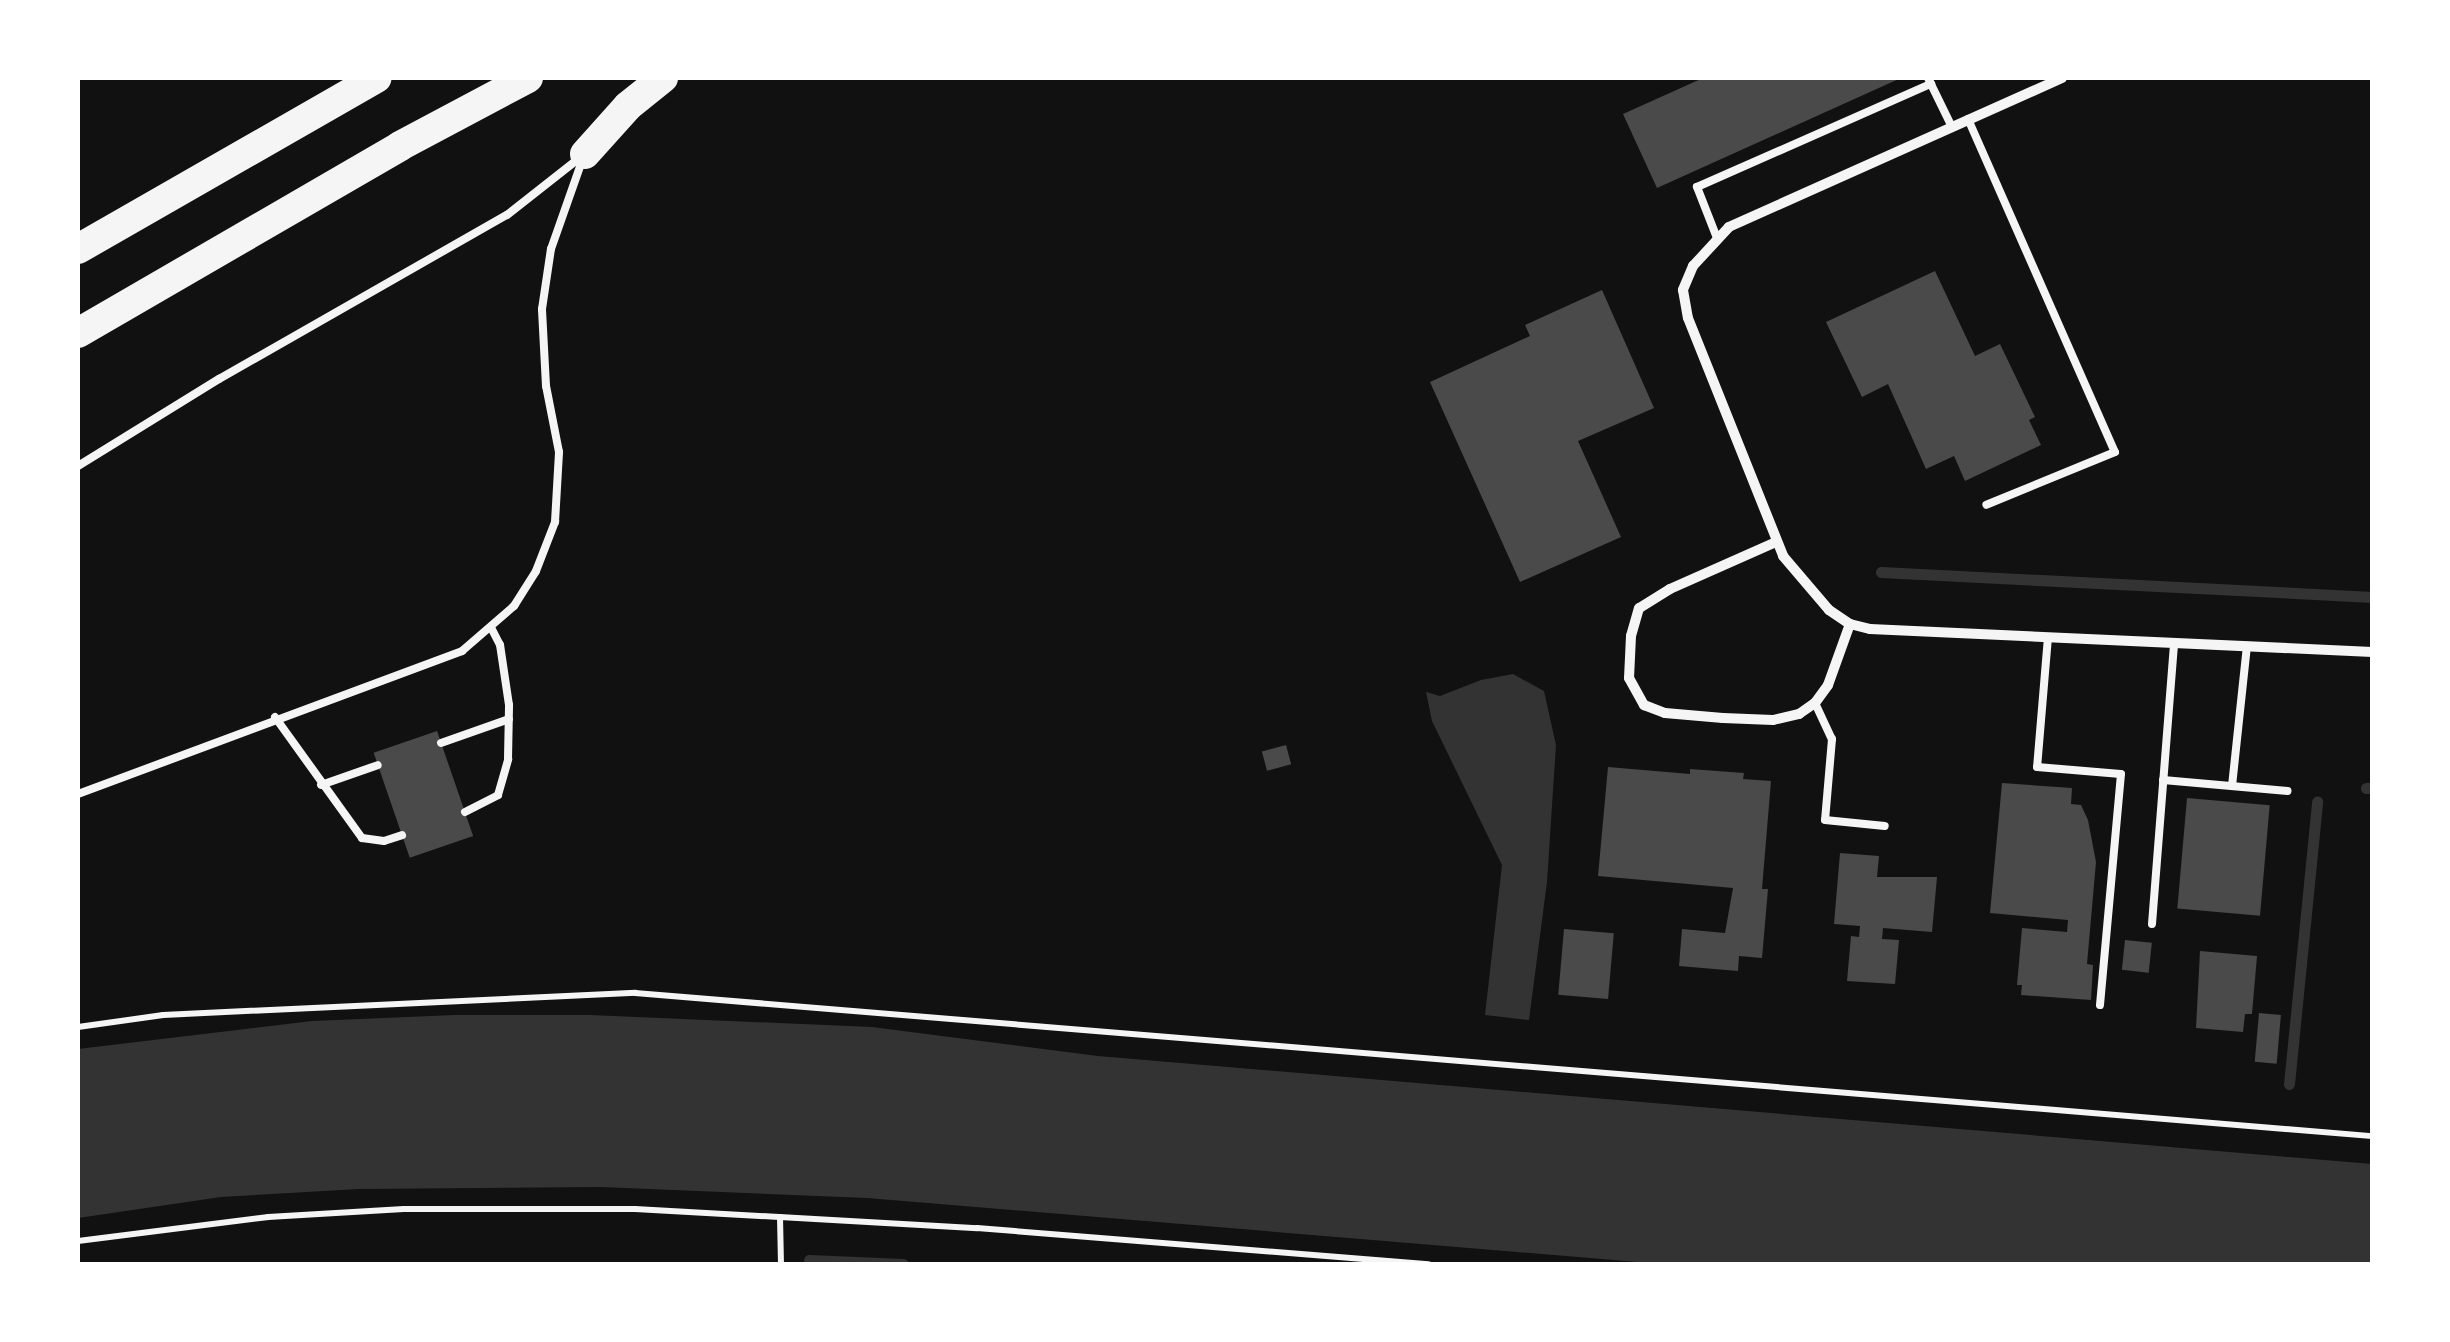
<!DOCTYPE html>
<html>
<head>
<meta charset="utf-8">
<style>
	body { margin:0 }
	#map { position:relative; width:2450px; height:1342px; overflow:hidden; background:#111; font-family:Bitter,serif }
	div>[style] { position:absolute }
	.water>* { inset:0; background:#333 }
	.stream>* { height:11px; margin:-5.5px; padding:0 5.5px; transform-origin:5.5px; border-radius:5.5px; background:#333 }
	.building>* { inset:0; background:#4a4a4a; transform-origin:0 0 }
	.path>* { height:6px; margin:-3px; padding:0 3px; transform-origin:3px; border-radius:3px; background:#f5f5f5 }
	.service>* { height:8px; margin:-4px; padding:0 4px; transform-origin:4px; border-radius:4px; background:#f5f5f5 }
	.minor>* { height:10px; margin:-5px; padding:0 5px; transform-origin:5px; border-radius:5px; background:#f5f5f5 }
	.motorway>* { height:30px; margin:-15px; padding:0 15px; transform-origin:15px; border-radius:15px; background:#f5f5f5 }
	span { translate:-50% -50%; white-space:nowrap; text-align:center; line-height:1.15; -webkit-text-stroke:9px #fff; paint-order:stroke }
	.frame { position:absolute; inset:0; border:80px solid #fff; pointer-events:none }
</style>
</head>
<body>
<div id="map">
	<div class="water">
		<div style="clip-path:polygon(1513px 674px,1544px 691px,1556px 745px,1547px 882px,1529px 1020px,1485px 1015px,1502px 865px,1432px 721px,1426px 692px,1440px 696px,1481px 680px)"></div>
		<div style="clip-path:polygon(455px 1015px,590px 1015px,872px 1027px,1098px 1056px,2372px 1164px,2372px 1264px,1662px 1264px,867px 1198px,601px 1187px,359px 1189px,221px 1197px,78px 1218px,78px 1049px,312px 1021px)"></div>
	</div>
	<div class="stream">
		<div style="left:1881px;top:572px;width:492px;rotate:2.9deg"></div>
		<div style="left:2366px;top:788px;width:6px"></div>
		<div style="left:2289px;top:1084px;width:284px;rotate:-84.3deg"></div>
		<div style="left:809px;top:1260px;width:94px;rotate:2.4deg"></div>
	</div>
	<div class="building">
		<div style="clip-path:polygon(1703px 78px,1901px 78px,1657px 188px,1623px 114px)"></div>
		<div style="clip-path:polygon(1935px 271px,1975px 356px,2000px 344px,2035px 417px,2029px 420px,2041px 445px,1965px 481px,1954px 456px,1926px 469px,1888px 384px,1862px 397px,1826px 322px)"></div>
		<div style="clip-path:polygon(1602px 290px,1654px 408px,1578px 441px,1621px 537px,1520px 582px,1430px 382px,1530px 336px,1525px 325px)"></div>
		<div style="left:437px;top:731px;width:111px;height:67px;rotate:71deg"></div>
		<div style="left:1286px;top:745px;width:20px;height:25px;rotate:75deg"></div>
		<div style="clip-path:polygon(1608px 767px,1690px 774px,1690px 769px,1744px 773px,1743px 779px,1771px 781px,1762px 889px,1768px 889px,1762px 958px,1739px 956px,1738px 971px,1679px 966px,1682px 929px,1725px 933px,1733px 888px,1598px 876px)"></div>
		<div style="clip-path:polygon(2002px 783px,2072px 788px,2071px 804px,2081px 805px,2088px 820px,2096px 862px,2087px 964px,2093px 965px,2091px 1000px,2021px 995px,2022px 985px,2017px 985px,2022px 928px,2067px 932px,2068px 920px,1990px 913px)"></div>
		<div style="left:2187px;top:798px;width:83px;height:111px;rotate:5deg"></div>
		<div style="clip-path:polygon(1840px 853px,1879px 856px,1877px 877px,1937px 877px,1932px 932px,1883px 928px,1882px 939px,1899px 940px,1895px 984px,1847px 981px,1851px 936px,1859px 937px,1860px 926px,1834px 924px)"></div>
		<div style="left:1564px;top:929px;width:50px;height:66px;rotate:5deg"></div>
		<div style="left:2125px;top:940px;width:27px;height:30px;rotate:6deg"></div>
		<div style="clip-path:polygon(2200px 951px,2257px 956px,2252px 1014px,2245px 1014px,2243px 1032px,2196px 1028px)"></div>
		<div style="left:2259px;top:1013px;width:22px;height:49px;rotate:5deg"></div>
	</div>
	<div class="path">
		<div style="left:78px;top:1027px;width:86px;rotate:-8deg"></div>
		<div style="left:163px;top:1015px;width:473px;rotate:-2.7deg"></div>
		<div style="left:635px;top:993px;width:1743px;rotate:4.71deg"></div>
		<div style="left:780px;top:1217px;width:47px;rotate:88.8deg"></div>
		<div style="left:78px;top:1241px;width:192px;rotate:-7.2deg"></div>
		<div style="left:268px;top:1217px;width:136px;rotate:-3.4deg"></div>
		<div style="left:404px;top:1209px;width:231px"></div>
		<div style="left:635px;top:1209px;width:343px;rotate:3.2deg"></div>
		<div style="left:977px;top:1228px;width:453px;rotate:4.6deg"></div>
	</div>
	<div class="service">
		<div style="left:1928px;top:78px;width:55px;rotate:63.9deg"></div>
		<div style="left:1968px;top:119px;width:364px;rotate:66.2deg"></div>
		<div style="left:2115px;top:452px;width:139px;rotate:157.7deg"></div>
		<div style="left:1717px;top:238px;width:55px;rotate:-111.4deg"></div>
		<div style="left:1697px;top:187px;width:256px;rotate:-23.8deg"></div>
		<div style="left:78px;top:466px;width:166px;rotate:-31.7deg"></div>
		<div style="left:219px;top:379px;width:331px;rotate:-29.7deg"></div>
		<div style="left:507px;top:215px;width:95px;rotate:-38.2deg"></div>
		<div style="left:2048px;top:637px;width:130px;rotate:94.8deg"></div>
		<div style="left:2037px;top:767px;width:84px;rotate:4.8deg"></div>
		<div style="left:2121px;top:774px;width:232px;rotate:95.2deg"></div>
		<div style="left:1815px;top:703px;width:40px;rotate:65deg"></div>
		<div style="left:1832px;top:739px;width:81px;rotate:94.9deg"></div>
		<div style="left:1825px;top:820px;width:60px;rotate:5.7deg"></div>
		<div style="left:275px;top:717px;width:149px;rotate:54.3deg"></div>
		<div style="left:362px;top:838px;width:22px;rotate:8deg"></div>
		<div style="left:384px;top:841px;width:19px;rotate:-18deg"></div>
		<div style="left:441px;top:743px;width:72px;rotate:-19.4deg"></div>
		<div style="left:2163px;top:780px;width:125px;rotate:5deg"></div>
		<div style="left:321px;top:785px;width:60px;rotate:-19.3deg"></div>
		<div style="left:2232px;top:786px;width:141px;rotate:-83.9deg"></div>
		<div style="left:78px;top:794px;width:410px;rotate:-20.4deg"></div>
		<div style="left:462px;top:651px;width:69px;rotate:-40.9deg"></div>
		<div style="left:514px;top:606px;width:41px;rotate:-57.8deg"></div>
		<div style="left:536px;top:571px;width:53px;rotate:-68.8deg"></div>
		<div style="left:555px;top:522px;width:70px;rotate:-86.7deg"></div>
		<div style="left:559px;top:452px;width:67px;rotate:-101.1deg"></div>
		<div style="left:546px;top:386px;width:77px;rotate:-93deg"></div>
		<div style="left:542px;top:309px;width:61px;rotate:-81.5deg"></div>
		<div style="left:551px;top:249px;width:96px;rotate:-70.6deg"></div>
		<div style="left:465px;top:812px;width:37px;rotate:-27deg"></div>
		<div style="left:498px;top:795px;width:37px;rotate:-74deg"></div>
		<div style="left:508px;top:759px;width:54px;rotate:-88.9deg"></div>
		<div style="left:509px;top:705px;width:61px;rotate:-98.5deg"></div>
		<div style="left:500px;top:645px;width:18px;rotate:-117deg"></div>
		<div style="left:2152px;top:924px;width:282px;rotate:-85.5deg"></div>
	</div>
	<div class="minor">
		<div style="left:2062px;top:78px;width:365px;rotate:155.9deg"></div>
		<div style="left:1729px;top:227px;width:53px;rotate:132.7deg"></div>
		<div style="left:1693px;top:266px;width:26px;rotate:113deg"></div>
		<div style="left:1683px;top:290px;width:28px;rotate:80deg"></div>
		<div style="left:1688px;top:318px;width:256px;rotate:68.2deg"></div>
		<div style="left:1783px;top:556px;width:71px;rotate:49.6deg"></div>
		<div style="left:1829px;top:610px;width:25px;rotate:34deg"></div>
		<div style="left:1850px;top:624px;width:21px;rotate:14deg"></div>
		<div style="left:1870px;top:629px;width:503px;rotate:2.62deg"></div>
		<div style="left:1776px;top:542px;width:116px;rotate:156.1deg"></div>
		<div style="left:1670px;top:589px;width:36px;rotate:148deg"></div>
		<div style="left:1639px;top:608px;width:29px;rotate:106deg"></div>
		<div style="left:1631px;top:636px;width:42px;rotate:92.7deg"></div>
		<div style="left:1629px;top:678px;width:31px;rotate:61deg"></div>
		<div style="left:1644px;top:705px;width:22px;rotate:21deg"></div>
		<div style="left:1665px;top:713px;width:58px;rotate:4.9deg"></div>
		<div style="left:1723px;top:718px;width:50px;rotate:2.3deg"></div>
		<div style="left:1773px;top:720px;width:27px;rotate:-13deg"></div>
		<div style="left:1799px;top:714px;width:19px;rotate:-35deg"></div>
		<div style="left:1815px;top:703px;width:22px;rotate:-54deg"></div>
		<div style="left:1828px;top:685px;width:65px;rotate:-70.2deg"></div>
	</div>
	<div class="motorway">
		<div style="left:585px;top:154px;width:64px;rotate:-48.1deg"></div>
		<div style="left:628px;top:106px;width:45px;rotate:-38.7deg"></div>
		<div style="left:78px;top:249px;width:344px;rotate:-29.8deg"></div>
		<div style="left:78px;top:333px;width:372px;rotate:-30.1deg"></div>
		<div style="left:400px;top:146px;width:145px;rotate:-28deg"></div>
	</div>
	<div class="frame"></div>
</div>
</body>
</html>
